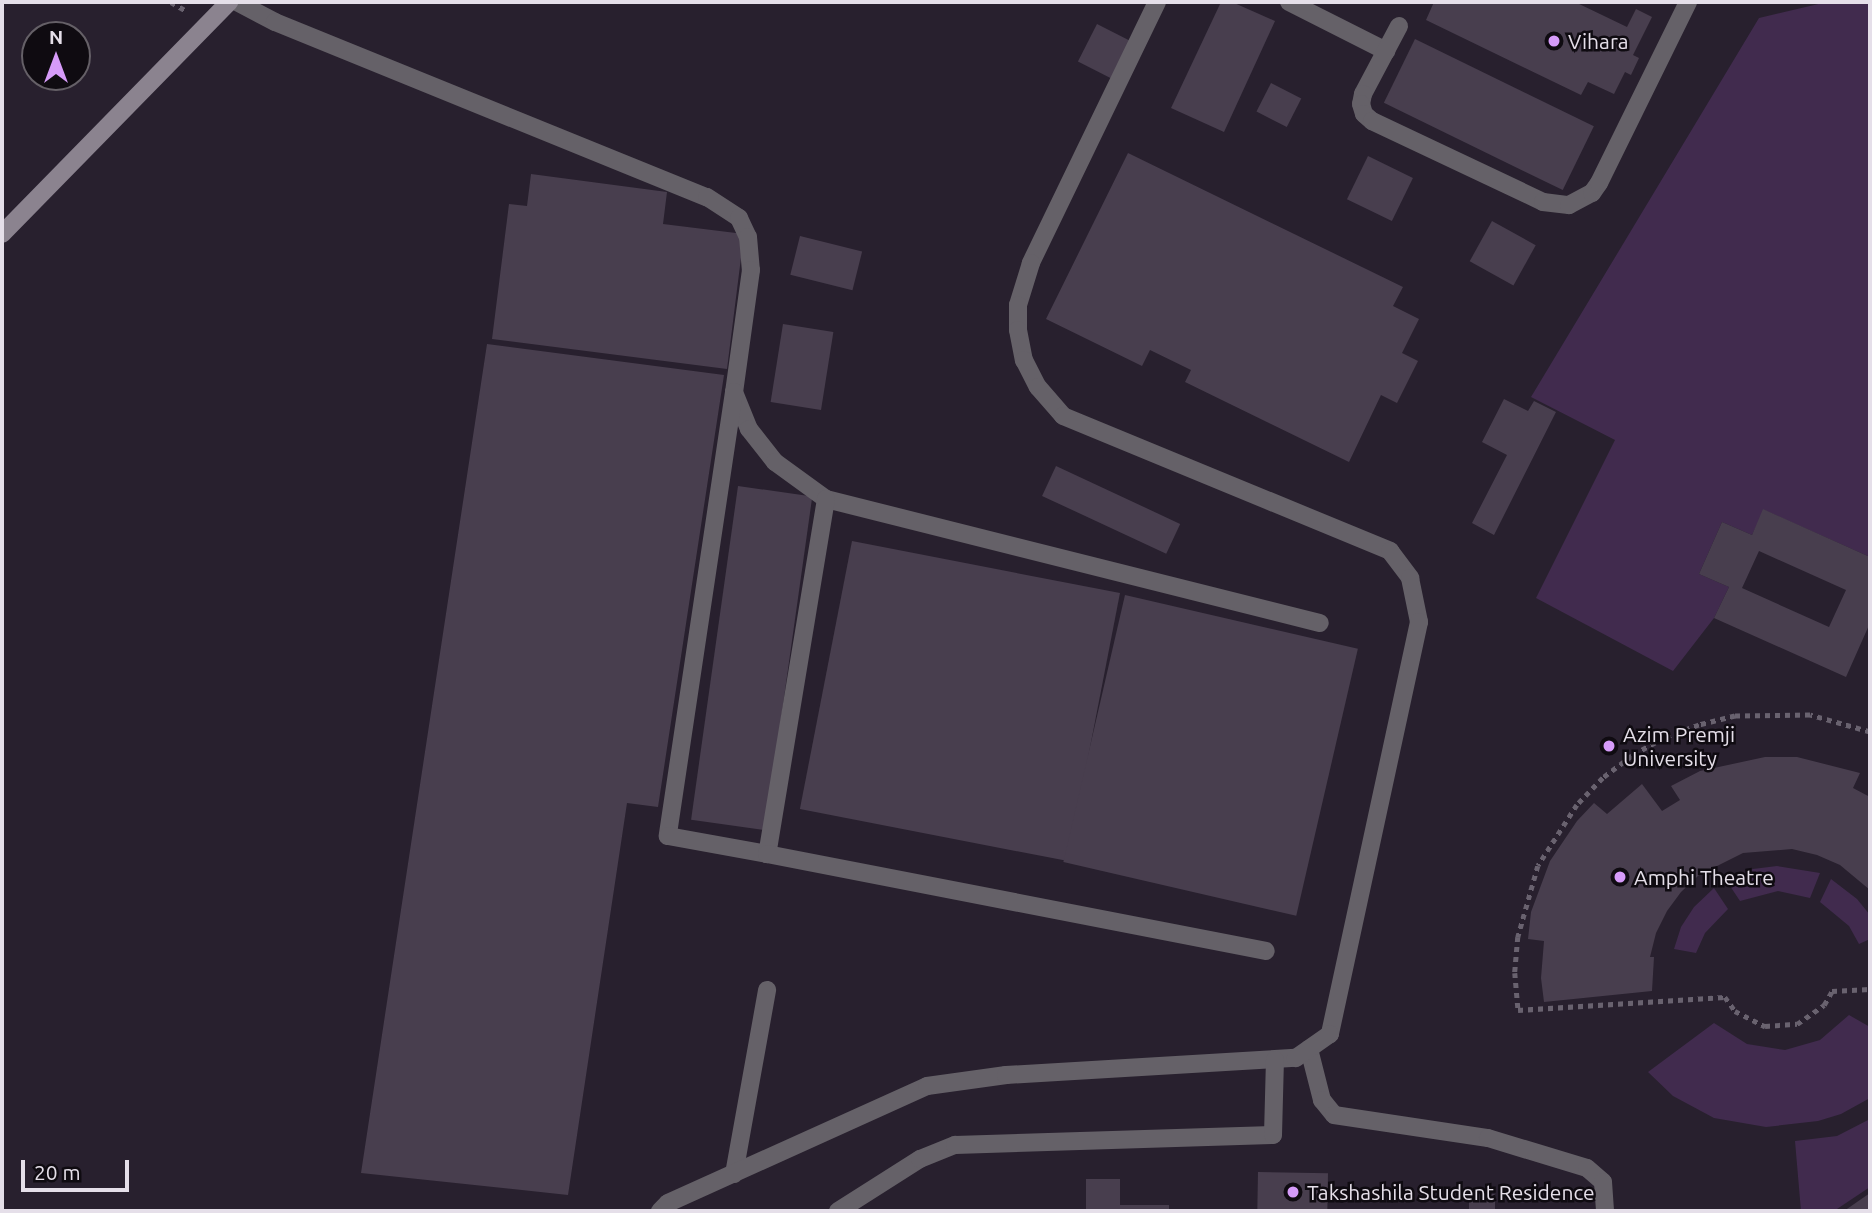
<!DOCTYPE html>
<html>
<head>
<meta charset="utf-8">
<style>
	body { margin:0 }
	#map { position:relative; width:1872px; height:1213px; overflow:hidden; background:#28202e; font-family:Ubuntu,sans-serif }
	div>[style] { position:absolute }
	.green>* { inset:0; background:#412b4e }
	.building>* { inset:0; background:#483e4e; transform-origin:0 0 }
	.path>* { height:4.5px; margin-top:-2.25px; transform-origin:0; background:repeating-linear-gradient(90deg,#69626f 0 5px,transparent 0 10px) }
	.lane>* { height:18px; margin:-9px; padding:0 9px; transform-origin:9px; border-radius:9px; background:#656168 }
	.street>* { height:18px; margin:-9px; padding:0 9px; transform-origin:9px; border-radius:9px; background:#656168 }
	.secondary>* { height:18px; margin:-9px; padding:0 9px; transform-origin:9px; border-radius:9px; background:#8b838f }
	.dots>* { width:19px; height:19px; translate:-50% -50%; box-sizing:border-box; border:4px solid #0f0b11; border-radius:50% }
	span { translate:-50% -50%; white-space:nowrap; text-align:center; line-height:1.15; -webkit-text-stroke:5px #0f0b11; paint-order:stroke }
	.poi-label { font-size:21px; color:#e5dfe9 }
	.left { translate:0 -50%; text-align:left }
	.frame { position:absolute; inset:0; border:4px solid #e5dfe9; pointer-events:none }
	.north { position:absolute; left:21px; top:21px; width:70px; height:70px; box-sizing:border-box; background:#0f0b11; border:2px solid #656067; border-radius:50%; rotate:0deg; font-size:19px; font-weight:700; line-height:28px; text-align:center; color:#e5dfe9 }
	.north::after { content:''; display:block; margin:auto; width:24px; height:32px; background:#d69bf9; clip-path:polygon(50% 0,100% 100%,50% 72%,0 100%) }
	.scale { position:absolute; left:21px; top:1160px; width:108px; height:32px; box-sizing:border-box; border:4px solid #e5dfe9; border-top:0; padding-left:9px; font-size:21px; line-height:24px; white-space:nowrap; color:#e5dfe9; -webkit-text-stroke:5px #0f0b11; paint-order:stroke }
</style>
</head>
<body>
<div id="map">
	<div class="green">
		<div style="clip-path:polygon(1827px 2px,1870px 2px,1870px 557px,1764px 510px,1752px 535px,1722px 522px,1699px 574px,1729px 587px,1714px 618px,1673px 671px,1536px 598px,1615px 440px,1531px 397px,1759px 18px)"></div>
		<div style="clip-path:polygon(1777px 866px,1820px 873px,1810px 898px,1778px 891px,1740px 901px,1726px 880px,1753px 869px)"></div>
		<div style="clip-path:polygon(1831px 879px,1857px 899px,1870px 915px,1870px 939px,1859px 944px,1849px 926px,1820px 902px)"></div>
		<div style="clip-path:polygon(1714px 888px,1728px 909px,1705px 933px,1696px 953px,1674px 949px,1681px 927px,1694px 907px)"></div>
		<div style="clip-path:polygon(1849px 1015px,1870px 1027px,1870px 1098px,1841px 1114px,1818px 1121px,1766px 1127px,1714px 1118px,1673px 1096px,1648px 1072px,1714px 1023px,1747px 1044px,1785px 1050px,1820px 1040px)"></div>
		<div style="clip-path:polygon(1870px 1119px,1870px 1187px,1834px 1211px,1801px 1211px,1795px 1141px,1837px 1136px)"></div>
	</div>
	<div class="building">
		<div style="clip-path:polygon(1221px 2px,1232px 2px,1275px 21px,1224px 132px,1171px 108px)"></div>
		<div style="clip-path:polygon(1434px 2px,1575px 2px,1627px 27px,1636px 9px,1652px 17px,1633px 55px,1639px 58px,1631px 75px,1625px 72px,1614px 94px,1588px 82px,1581px 95px,1426px 20px)"></div>
		<div style="left:1097px;top:24px;width:37px;height:42px;rotate:27deg"></div>
		<div style="left:1415px;top:39px;width:199px;height:71px;rotate:26deg"></div>
		<div style="left:1271px;top:83px;width:34px;height:32px;rotate:27deg"></div>
		<div style="clip-path:polygon(1128px 153px,1403px 287px,1393px 306px,1419px 319px,1402px 353px,1418px 361px,1397px 403px,1381px 395px,1349px 462px,1185px 382px,1191px 370px,1150px 350px,1142px 366px,1046px 319px)"></div>
		<div style="left:1368px;top:156px;width:50px;height:48px;rotate:26deg"></div>
		<div style="clip-path:polygon(531px 174px,667px 192px,663px 224px,744px 234px,727px 369px,492px 339px,509px 204px,527px 206px)"></div>
		<div style="left:1492px;top:221px;width:50px;height:46px;rotate:29deg"></div>
		<div style="left:800px;top:236px;width:64px;height:40px;rotate:14deg"></div>
		<div style="left:783px;top:324px;width:51px;height:79px;rotate:9deg"></div>
		<div style="clip-path:polygon(487px 344px,724px 375px,658px 807px,627px 803px,568px 1195px,361px 1173px)"></div>
		<div style="clip-path:polygon(1504px 399px,1528px 411px,1534px 401px,1556px 412px,1494px 535px,1472px 523px,1507px 455px,1482px 442px)"></div>
		<div style="left:1056px;top:466px;width:137px;height:33px;rotate:25deg"></div>
		<div style="left:738px;top:486px;width:75px;height:337px;rotate:8deg"></div>
		<div style="clip-path:polygon(evenodd,1763px 509px,1870px 557px,1870px 623px,1846px 677px,1714px 618px,1729px 587px,1699px 574px,1722px 522px,1752px 535px,1763px 509px,1759px 551px,1846px 590px,1829px 627px,1742px 588px,1759px 551px)"></div>
		<div style="left:852px;top:541px;width:273px;height:273px;rotate:11deg"></div>
		<div style="left:1125px;top:595px;width:239px;height:274px;rotate:13deg"></div>
		<div style="clip-path:polygon(1765px 757px,1797px 757px,1860px 773px,1853px 788px,1870px 797px,1870px 890px,1840px 865px,1817px 855px,1792px 849px,1743px 853px,1699px 875px,1681px 892px,1667px 911px,1656px 933px,1650px 957px,1654px 957px,1652px 991px,1544px 1002px,1541px 978px,1544px 941px,1528px 939px,1531px 912px,1550px 861px,1577px 821px,1594px 803px,1607px 814px,1642px 784px,1662px 811px,1680px 800px,1671px 786px,1700px 771px)"></div>
		<div style="left:1258px;top:1172px;width:70px;height:39px;rotate:1deg"></div>
		<div style="clip-path:polygon(1086px 1179px,1120px 1179px,1120px 1205px,1169px 1205px,1169px 1211px,1086px 1211px)"></div>
		<div style="clip-path:polygon(1870px 1193px,1870px 1211px,1844px 1211px)"></div>
		<div style="left:1469px;top:1194px;width:26px;height:17px"></div>
	</div>
	<div class="path">
		<div style="left:171px;top:2px;width:16px;rotate:30deg"></div>
		<div style="left:1870px;top:732px;width:62px;rotate:-164.2deg"></div>
		<div style="left:1810px;top:715px;width:75px;rotate:179.2deg"></div>
		<div style="left:1735px;top:716px;width:37px;rotate:166deg"></div>
		<div style="left:1699px;top:725px;width:37px;rotate:160deg"></div>
		<div style="left:1664px;top:738px;width:37px;rotate:151deg"></div>
		<div style="left:1632px;top:756px;width:36px;rotate:143deg"></div>
		<div style="left:1603px;top:778px;width:37px;rotate:134deg"></div>
		<div style="left:1577px;top:805px;width:72px;rotate:122.6deg"></div>
		<div style="left:1538px;top:866px;width:74px;rotate:105.7deg"></div>
		<div style="left:1518px;top:937px;width:36px;rotate:95deg"></div>
		<div style="left:1515px;top:973px;width:37px;rotate:85deg"></div>
		<div style="left:1518px;top:1010px;width:207px;rotate:-3.6deg"></div>
		<div style="left:1725px;top:997px;width:17px;rotate:54deg"></div>
		<div style="left:1735px;top:1011px;width:34px;rotate:27deg"></div>
		<div style="left:1765px;top:1026px;width:32px;rotate:-4deg"></div>
		<div style="left:1797px;top:1024px;width:33px;rotate:-35deg"></div>
		<div style="left:1824px;top:1005px;width:16px;rotate:-60deg"></div>
		<div style="left:1832px;top:991px;width:38px;rotate:-3deg"></div>
	</div>
	<div class="lane">
		<div style="left:237px;top:2px;width:43px;rotate:27.8deg"></div>
		<div style="left:275px;top:22px;width:466px;rotate:22.1deg"></div>
		<div style="left:707px;top:197px;width:38px;rotate:33deg"></div>
		<div style="left:739px;top:218px;width:21px;rotate:65deg"></div>
		<div style="left:748px;top:237px;width:33px;rotate:85deg"></div>
		<div style="left:751px;top:270px;width:123px;rotate:97.9deg"></div>
		<div style="left:734px;top:392px;width:40px;rotate:68deg"></div>
		<div style="left:749px;top:429px;width:42px;rotate:51.8deg"></div>
		<div style="left:775px;top:462px;width:63px;rotate:36deg"></div>
		<div style="left:826px;top:499px;width:509px;rotate:14.09deg"></div>
		<div style="left:1289px;top:2px;width:109px;rotate:26.8deg"></div>
		<div style="left:1399px;top:26px;width:77px;rotate:117.9deg"></div>
		<div style="left:1363px;top:94px;width:10px;rotate:101deg"></div>
		<div style="left:1361px;top:104px;width:10px;rotate:73deg"></div>
		<div style="left:1364px;top:114px;width:11px;rotate:41deg"></div>
		<div style="left:1372px;top:121px;width:189px;rotate:25.3deg"></div>
		<div style="left:1543px;top:202px;width:26px;rotate:7deg"></div>
		<div style="left:1569px;top:205px;width:26px;rotate:-28deg"></div>
		<div style="left:1592px;top:193px;width:12px;rotate:-55deg"></div>
		<div style="left:1599px;top:183px;width:202px;rotate:-63.8deg"></div>
		<div style="left:734px;top:392px;width:449px;rotate:98.5deg"></div>
		<div style="left:668px;top:836px;width:101px;rotate:10.3deg"></div>
		<div style="left:826px;top:499px;width:360px;rotate:99.4deg"></div>
		<div style="left:767px;top:854px;width:508px;rotate:11deg"></div>
		<div style="left:1309px;top:1049px;width:53px;rotate:75.7deg"></div>
		<div style="left:1322px;top:1100px;width:19px;rotate:51deg"></div>
		<div style="left:1334px;top:1115px;width:156px;rotate:8.5deg"></div>
		<div style="left:1488px;top:1138px;width:103px;rotate:16.9deg"></div>
		<div style="left:1587px;top:1168px;width:21px;rotate:41deg"></div>
		<div style="left:1603px;top:1182px;width:29px;rotate:86deg"></div>
		<div style="left:734px;top:1174px;width:187px;rotate:-79.8deg"></div>
		<div style="left:660px;top:1211px;width:11px;rotate:-45deg"></div>
		<div style="left:668px;top:1203px;width:284px;rotate:-24.3deg"></div>
		<div style="left:927px;top:1086px;width:80px;rotate:-7.9deg"></div>
		<div style="left:1006px;top:1075px;width:290px;rotate:-3.4deg"></div>
		<div style="left:838px;top:1211px;width:97px;rotate:-32.4deg"></div>
		<div style="left:920px;top:1159px;width:38px;rotate:-22deg"></div>
		<div style="left:955px;top:1145px;width:318px;rotate:-1.8deg"></div>
		<div style="left:1273px;top:1135px;width:75px;rotate:-88.5deg"></div>
	</div>
	<div class="street">
		<div style="left:1157px;top:2px;width:290px;rotate:115.8deg"></div>
		<div style="left:1031px;top:263px;width:44px;rotate:107.2deg"></div>
		<div style="left:1018px;top:305px;width:25px;rotate:90deg"></div>
		<div style="left:1018px;top:330px;width:31px;rotate:79deg"></div>
		<div style="left:1024px;top:360px;width:30px;rotate:63deg"></div>
		<div style="left:1038px;top:387px;width:38px;rotate:49deg"></div>
		<div style="left:1063px;top:416px;width:354px;rotate:22.4deg"></div>
		<div style="left:1390px;top:551px;width:34px;rotate:53deg"></div>
		<div style="left:1410px;top:578px;width:45px;rotate:78.4deg"></div>
		<div style="left:1419px;top:622px;width:422px;rotate:102.2deg"></div>
		<div style="left:1330px;top:1034px;width:42px;rotate:144.8deg"></div>
	</div>
	<div class="secondary">
		<div style="left:2px;top:234px;width:325px;rotate:-45.6deg"></div>
	</div>
	<div class="dots">
		<div style="left:1554px;top:41px;background:#d69bf9"></div>
		<div style="left:1609px;top:746px;background:#d69bf9"></div>
		<div style="left:1620px;top:877px;background:#d69bf9"></div>
		<div style="left:1293px;top:1192px;background:#d69bf9"></div>
	</div>
	<div class="poi-label">
		<span class="left" style="left:1568px;top:41px">Vihara</span>
		<span class="left" style="left:1623px;top:746px">Azim Premji<br>University</span>
		<span class="left" style="left:1634px;top:877px">Amphi Theatre</span>
		<span class="left" style="left:1307px;top:1192px">Takshashila Student Residence</span>
	</div>
	<div class="frame"></div>
	<div class="north">N</div>
	<div class="scale">20 m</div>
</div>
</body>
</html>
